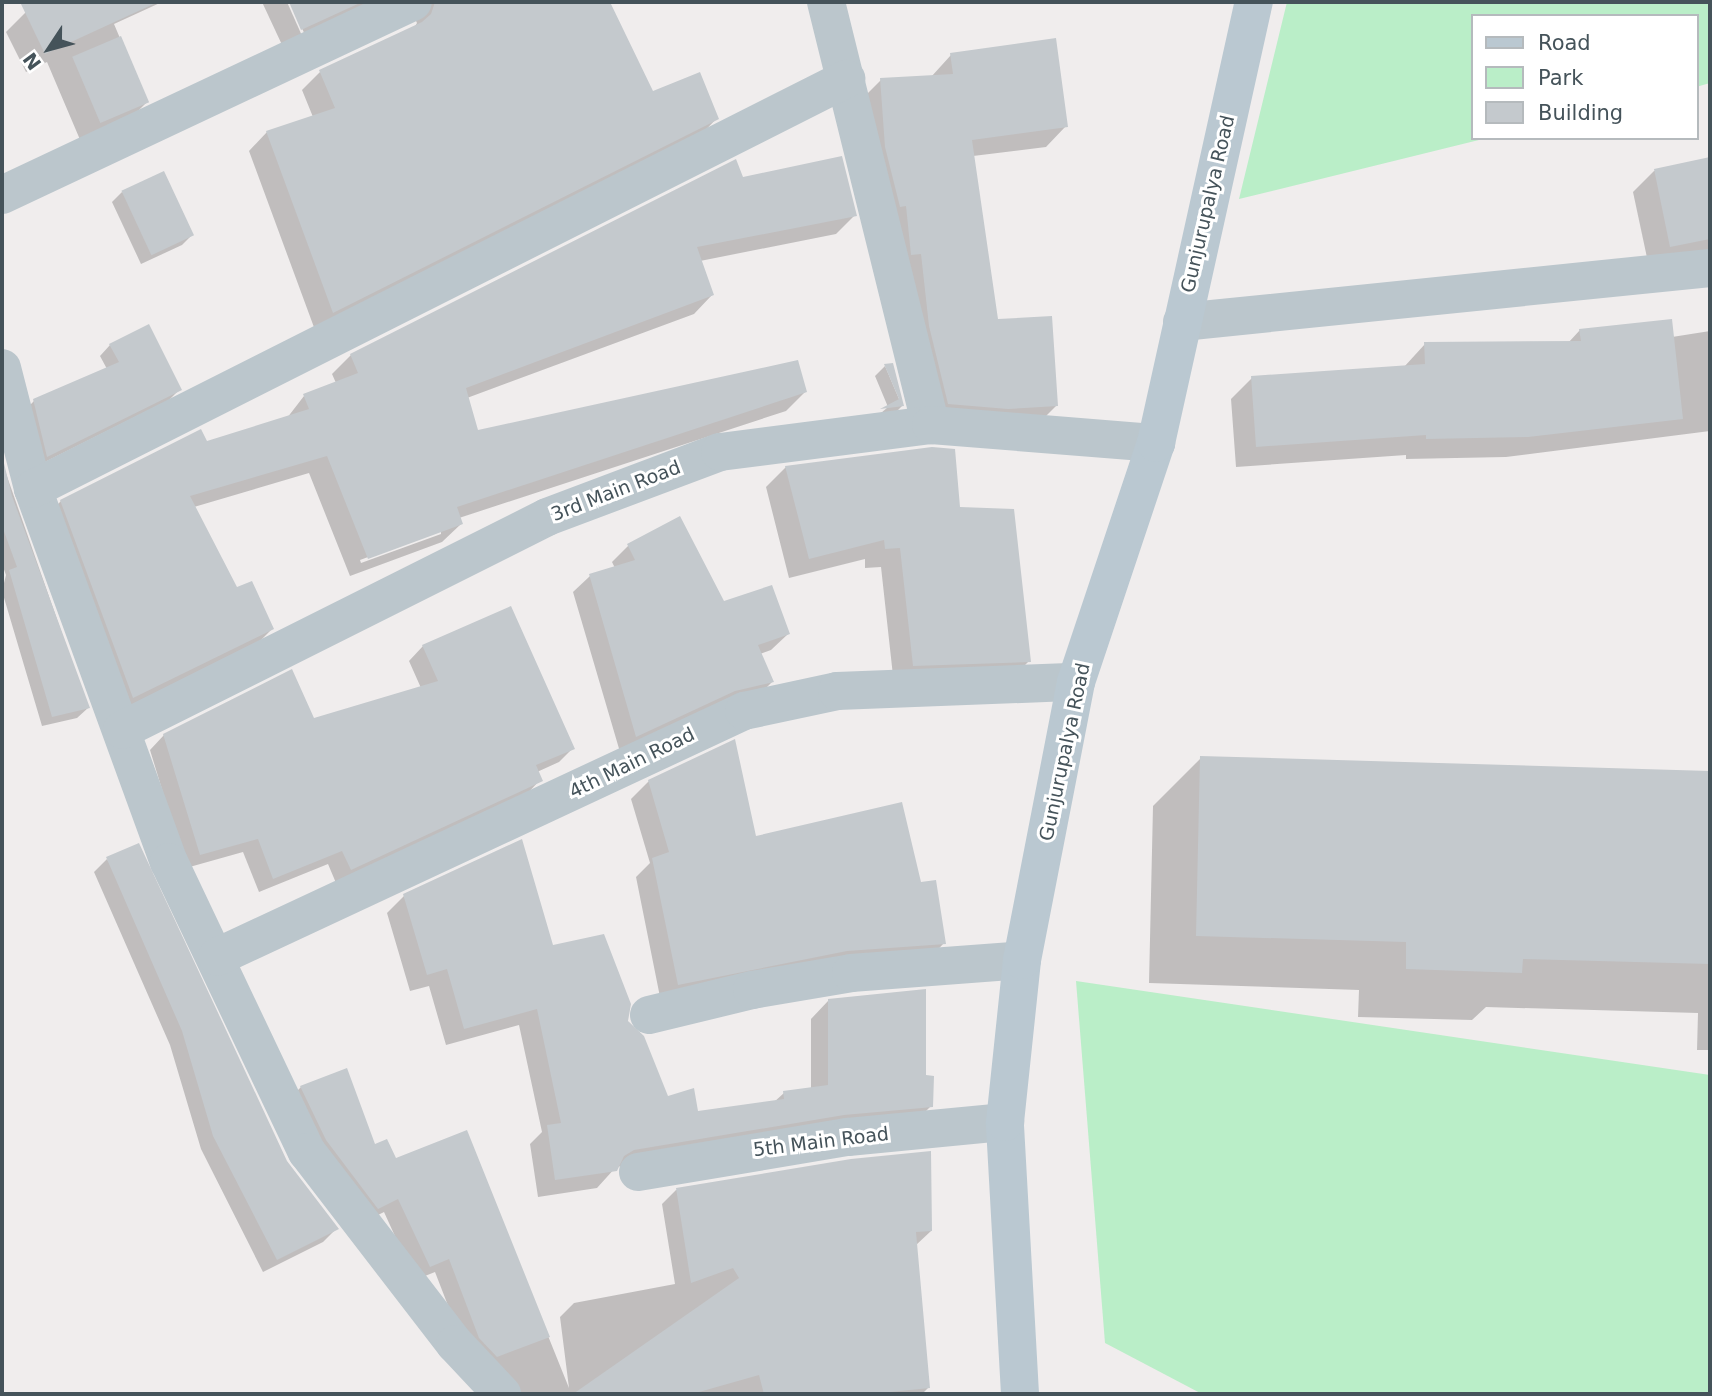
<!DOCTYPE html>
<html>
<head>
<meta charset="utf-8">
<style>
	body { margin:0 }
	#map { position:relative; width:1712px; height:1396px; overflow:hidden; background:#f0eded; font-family:"DejaVu Sans",sans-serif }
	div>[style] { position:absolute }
	.green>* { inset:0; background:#baeec8 }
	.shadow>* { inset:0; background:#0003 }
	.building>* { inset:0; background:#c4c9cd; transform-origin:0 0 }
	.street>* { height:38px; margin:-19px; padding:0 19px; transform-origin:19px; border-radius:19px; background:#bbc6cc }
	.secondary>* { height:38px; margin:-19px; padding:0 19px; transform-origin:19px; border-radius:19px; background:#bac8d1 }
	span { translate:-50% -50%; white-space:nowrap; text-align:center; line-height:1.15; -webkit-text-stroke:6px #fff; paint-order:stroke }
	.street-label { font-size:19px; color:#45535a }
	.frame { position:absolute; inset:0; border:4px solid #45535a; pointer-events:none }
	.legend { position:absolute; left:1471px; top:14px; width:228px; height:126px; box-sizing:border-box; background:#fff; border:2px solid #b5babd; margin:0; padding:9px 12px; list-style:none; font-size:21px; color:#45535a }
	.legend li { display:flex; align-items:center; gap:14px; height:35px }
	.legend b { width:35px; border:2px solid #b5babd }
	.north { position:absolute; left:14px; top:14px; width:70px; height:70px; -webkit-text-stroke:5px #fff; paint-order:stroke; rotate:234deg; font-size:19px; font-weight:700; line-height:28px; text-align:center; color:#45535a }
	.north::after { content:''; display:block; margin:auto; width:24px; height:32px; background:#45535a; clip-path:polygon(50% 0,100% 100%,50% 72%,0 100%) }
</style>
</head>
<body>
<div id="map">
	<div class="green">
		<div style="clip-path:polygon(1287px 2px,1710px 2px,1710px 83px,1696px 87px,1696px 16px,1472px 16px,1472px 138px,1487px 138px,1239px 199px)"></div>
		<div style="clip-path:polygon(1076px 981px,1710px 1075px,1710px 1394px,1202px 1394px,1105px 1343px)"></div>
	</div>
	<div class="shadow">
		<div style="clip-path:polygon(48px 2px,162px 2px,114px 24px,147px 102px,128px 121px,81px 142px,47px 62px,26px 72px,6px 32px,26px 12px)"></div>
		<div style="clip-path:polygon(262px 2px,287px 2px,303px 38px,283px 47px)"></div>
		<div style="clip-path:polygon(290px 2px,380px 2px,306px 37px)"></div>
		<div style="clip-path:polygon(407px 2px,608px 2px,652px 94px,717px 118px,699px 137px,315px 330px,249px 151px,267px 132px,313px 117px,302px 90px,320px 72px,414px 28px,417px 23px)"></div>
		<div style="clip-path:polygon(951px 55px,1066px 126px,1046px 147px,973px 156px,997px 321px,1056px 406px,1036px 426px,929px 424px,861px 100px,881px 80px,931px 77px)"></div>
		<div style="clip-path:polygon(1710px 159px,1710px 254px,1649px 267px,1633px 192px,1654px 171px)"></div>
		<div style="clip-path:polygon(evenodd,742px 179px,855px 215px,836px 234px,700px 261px,712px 295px,694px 314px,467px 398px,477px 432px,805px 392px,786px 411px,459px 518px,461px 524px,442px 542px,350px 576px,309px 473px,194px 507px,237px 589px,272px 629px,253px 648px,114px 715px,42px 520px,61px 501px,206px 443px,287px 418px,304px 396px,336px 383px,332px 374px,351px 355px,742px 179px,441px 530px,441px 534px,361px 563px,360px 560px,441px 530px)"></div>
		<div style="clip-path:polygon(122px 192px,192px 235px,182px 245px,141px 264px,112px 202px)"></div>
		<div style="clip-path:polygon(1580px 330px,1672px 337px,1710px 331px,1710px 431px,1506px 457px,1406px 459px,1406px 455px,1236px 467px,1231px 399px,1252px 378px,1404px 367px,1425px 344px,1568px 343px)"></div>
		<div style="clip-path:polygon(110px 345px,180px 389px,169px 400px,37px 466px,23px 412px,34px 401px,107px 369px,100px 356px)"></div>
		<div style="clip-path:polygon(885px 366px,902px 406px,892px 416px,874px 419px,888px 407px,875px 376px)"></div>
		<div style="clip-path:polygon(2px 462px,88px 708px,77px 718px,42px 726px,2px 591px,6px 575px,2px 564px)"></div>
		<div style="clip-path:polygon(786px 467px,958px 508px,1029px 661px,1009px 681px,894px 685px,881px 567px,865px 568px,865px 559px,789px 578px,766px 487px)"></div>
		<div style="clip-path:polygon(679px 518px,723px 603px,788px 634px,771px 650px,760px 654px,772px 682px,756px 698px,620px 752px,573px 592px,590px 576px,615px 568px,612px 562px,628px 546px)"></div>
		<div style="clip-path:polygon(423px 646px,573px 748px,559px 762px,537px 772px,540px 780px,526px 795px,336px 883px,328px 864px,259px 892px,243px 852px,186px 868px,150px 750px,164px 735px,313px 721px,421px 688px,409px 661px)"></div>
		<div style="clip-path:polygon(1201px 758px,1710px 773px,1710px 1050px,1697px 1050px,1698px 1013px,1486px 1007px,1472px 1020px,1358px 1017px,1359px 990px,1149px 983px,1153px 806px)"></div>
		<div style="clip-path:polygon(649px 781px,755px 838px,919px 884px,944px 943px,927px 961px,661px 1002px,636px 877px,650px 863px,631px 799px)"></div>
		<div style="clip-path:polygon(107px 859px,288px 1166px,336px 1229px,323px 1242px,263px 1272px,201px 1149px,170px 1045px,94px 872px)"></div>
		<div style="clip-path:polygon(404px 896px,551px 947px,626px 1021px,667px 1098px,696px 1113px,774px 1102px,784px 1093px,811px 1089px,811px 1019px,828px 1001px,925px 1077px,931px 1106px,913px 1124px,826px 1132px,616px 1167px,597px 1188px,538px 1197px,530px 1144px,542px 1132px,519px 1025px,446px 1045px,429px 986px,410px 991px,387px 913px)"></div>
		<div style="clip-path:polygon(301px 1087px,395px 1160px,466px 1132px,569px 1388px,560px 1317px,574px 1303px,675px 1284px,662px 1204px,676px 1190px,931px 1231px,915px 1246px,928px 1388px,922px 1394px,518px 1394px,466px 1352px,435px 1272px,415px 1280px,384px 1212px,364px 1222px,287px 1101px)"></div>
	</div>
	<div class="building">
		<div style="clip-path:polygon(20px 2px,158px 2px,45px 54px)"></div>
		<div style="clip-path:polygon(289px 2px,362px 2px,301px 30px)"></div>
		<div style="clip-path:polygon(435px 2px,610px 2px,653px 91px,700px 72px,719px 119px,333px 313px,266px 131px,335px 108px,319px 70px,422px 22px,431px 14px)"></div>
		<div style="left:121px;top:36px;width:72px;height:53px;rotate:67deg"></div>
		<div style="clip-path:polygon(1056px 38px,1068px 127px,972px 140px,998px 319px,1052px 316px,1058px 406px,1008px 409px,948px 404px,929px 326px,921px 254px,911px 255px,906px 206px,900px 207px,885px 147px,880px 78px,953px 74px,950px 53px)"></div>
		<div style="clip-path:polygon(842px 156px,857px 216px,697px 247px,714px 295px,466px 388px,478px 430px,798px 360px,807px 392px,457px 507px,463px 524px,368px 559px,327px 456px,190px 496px,237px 587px,252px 581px,274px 629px,133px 698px,60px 500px,201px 429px,207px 441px,309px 409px,303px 394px,358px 373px,350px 354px,736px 159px,743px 177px)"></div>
		<div style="clip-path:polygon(1710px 157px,1710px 239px,1670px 247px,1654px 169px)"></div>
		<div style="left:164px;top:171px;width:71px;height:47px;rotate:65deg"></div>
		<div style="clip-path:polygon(1672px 319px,1683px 419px,1528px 437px,1426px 439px,1426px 435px,1256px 447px,1251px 376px,1425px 364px,1424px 342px,1581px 341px,1579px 329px)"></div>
		<div style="clip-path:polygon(149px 324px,182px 390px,47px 457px,33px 399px,119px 362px,109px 344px)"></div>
		<div style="clip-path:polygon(893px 363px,904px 406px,880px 409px,899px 399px,884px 364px)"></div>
		<div style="clip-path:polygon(932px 447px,955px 449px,960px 507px,1014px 509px,1031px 662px,913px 666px,900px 548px,885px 549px,884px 540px,809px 559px,785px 466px)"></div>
		<div style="clip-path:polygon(2px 455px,12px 496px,90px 708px,52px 717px,9px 570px,17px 567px,2px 526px)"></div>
		<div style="clip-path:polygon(680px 516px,724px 601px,772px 585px,790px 634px,758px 645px,774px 682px,735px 691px,636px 737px,589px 574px,635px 560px,627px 544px)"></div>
		<div style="clip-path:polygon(511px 606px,575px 749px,536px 765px,543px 781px,351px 870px,342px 851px,273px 879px,258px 839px,200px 855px,163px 734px,292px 669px,314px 718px,438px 681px,422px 645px)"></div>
		<div style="clip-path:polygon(735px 739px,756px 836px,902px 802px,921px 882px,936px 880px,946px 944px,847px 951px,678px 985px,652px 858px,669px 852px,648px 780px)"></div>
		<div style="clip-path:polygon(1200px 756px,1710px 771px,1710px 964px,1523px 959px,1522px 973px,1406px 969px,1406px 942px,1196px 936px)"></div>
		<div style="clip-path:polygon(522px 839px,553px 945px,604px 934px,631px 1004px,628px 1021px,644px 1036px,668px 1096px,694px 1088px,698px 1111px,784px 1099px,783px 1091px,828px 1085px,828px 999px,926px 989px,926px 1075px,934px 1076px,933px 1107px,844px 1115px,634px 1150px,624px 1156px,617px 1171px,555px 1180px,547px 1125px,561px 1123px,537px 1009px,464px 1029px,447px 969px,427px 975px,403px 894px)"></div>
		<div style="clip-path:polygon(139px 843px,287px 1161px,339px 1229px,277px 1260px,213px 1136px,182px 1031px,106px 857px)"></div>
		<div style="clip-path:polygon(347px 1068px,375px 1144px,387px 1139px,396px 1158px,467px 1130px,550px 1337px,497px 1357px,479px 1338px,449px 1259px,430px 1267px,398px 1199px,378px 1209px,326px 1140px,300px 1086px)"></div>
		<div style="clip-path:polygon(931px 1151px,932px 1231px,916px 1232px,930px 1388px,870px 1394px,764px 1394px,759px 1375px,692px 1394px,573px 1394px,739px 1278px,733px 1268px,691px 1283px,676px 1188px,851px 1159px)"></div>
	</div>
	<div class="street">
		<div style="left:826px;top:2px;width:436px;rotate:76.1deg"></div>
		<div style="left:2px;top:195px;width:454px;rotate:-25.2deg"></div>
		<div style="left:1182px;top:322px;width:531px;rotate:-5.84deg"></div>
		<div style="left:2px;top:368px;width:125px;rotate:75.6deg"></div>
		<div style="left:33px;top:489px;width:397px;rotate:70deg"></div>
		<div style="left:169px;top:862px;width:321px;rotate:64.6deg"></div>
		<div style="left:307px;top:1152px;width:242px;rotate:52.4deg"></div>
		<div style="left:455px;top:1344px;width:69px;rotate:46.8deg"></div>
		<div style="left:33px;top:489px;width:911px;rotate:-26.76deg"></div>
		<div style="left:122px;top:730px;width:475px;rotate:-26.6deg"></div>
		<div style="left:547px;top:517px;width:185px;rotate:-20.6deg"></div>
		<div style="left:720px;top:452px;width:213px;rotate:-7.3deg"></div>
		<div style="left:931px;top:425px;width:226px;rotate:4.6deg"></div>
		<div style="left:217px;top:957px;width:582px;rotate:-25.02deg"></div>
		<div style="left:744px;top:711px;width:95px;rotate:-12.1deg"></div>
		<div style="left:837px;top:691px;width:239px;rotate:-2.2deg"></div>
		<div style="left:649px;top:1015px;width:106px;rotate:-13.6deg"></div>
		<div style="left:752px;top:990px;width:100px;rotate:-9.7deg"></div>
		<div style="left:851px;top:973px;width:171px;rotate:-4.3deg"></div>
		<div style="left:638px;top:1172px;width:213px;rotate:-9.5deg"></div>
		<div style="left:848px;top:1137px;width:158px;rotate:-5.5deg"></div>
	</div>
	<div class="secondary">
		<div style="left:1020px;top:1394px;width:272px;rotate:-93.2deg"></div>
		<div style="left:1005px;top:1122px;width:163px;rotate:-84deg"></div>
		<div style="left:1022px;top:960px;width:283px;rotate:-79deg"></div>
		<div style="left:1076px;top:682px;width:252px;rotate:-71.5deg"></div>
		<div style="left:1156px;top:443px;width:452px;rotate:-77.5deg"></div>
	</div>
	<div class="street-label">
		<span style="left:1208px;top:204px;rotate:-77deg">Gunjurupalya Road</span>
		<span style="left:616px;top:491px;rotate:-21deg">3rd Main Road</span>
		<span style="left:1065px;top:752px;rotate:-78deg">Gunjurupalya Road</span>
		<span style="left:632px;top:763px;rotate:-26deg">4th Main Road</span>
		<span style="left:821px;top:1142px;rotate:-7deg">5th Main Road</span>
	</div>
	<div class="frame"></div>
	<ul class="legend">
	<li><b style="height:9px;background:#bac8d1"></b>Road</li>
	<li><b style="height:19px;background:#baeec8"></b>Park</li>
	<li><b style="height:19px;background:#c4c9cd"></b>Building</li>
	</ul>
	<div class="north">N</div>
</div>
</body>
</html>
